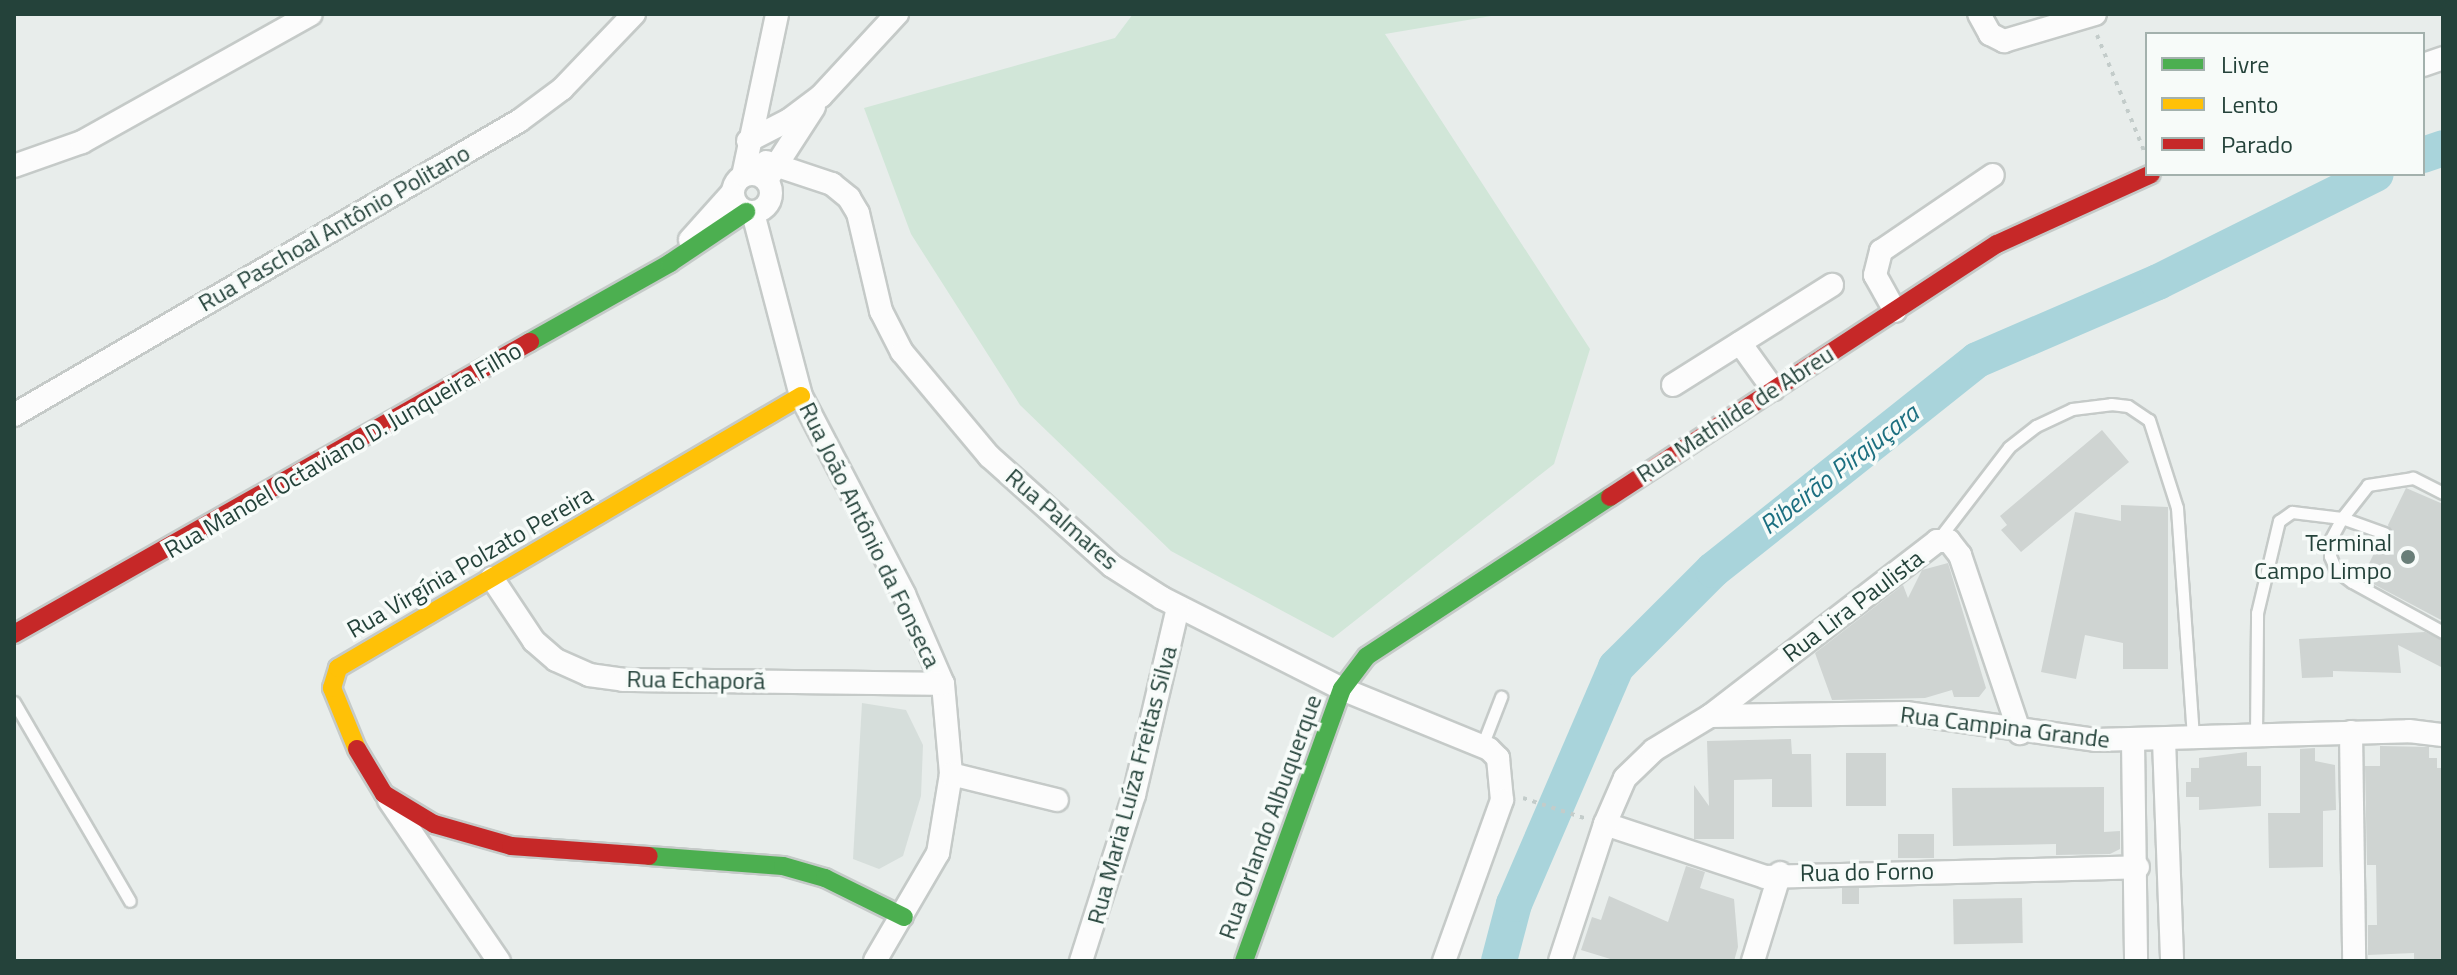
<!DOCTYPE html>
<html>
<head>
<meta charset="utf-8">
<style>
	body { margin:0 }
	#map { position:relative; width:2457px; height:975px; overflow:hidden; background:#e8edeb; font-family:"Titillium Web",sans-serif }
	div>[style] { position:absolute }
	.built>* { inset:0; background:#d6dedb }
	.green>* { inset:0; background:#d1e6d8 }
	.river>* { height:36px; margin:-18px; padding:0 18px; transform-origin:18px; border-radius:18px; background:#a9d4db }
	.building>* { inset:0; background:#cfd4d2; transform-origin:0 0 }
	.path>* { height:4px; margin-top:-2px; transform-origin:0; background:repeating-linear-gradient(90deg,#c3ccca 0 4px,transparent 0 10px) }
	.roads { filter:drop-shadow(2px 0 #c5cac8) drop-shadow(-2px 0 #c5cac8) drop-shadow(0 2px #c5cac8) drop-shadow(0 -2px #c5cac8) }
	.lane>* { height:11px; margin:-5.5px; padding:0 5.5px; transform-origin:5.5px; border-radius:5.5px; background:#fcfcfc }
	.street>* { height:22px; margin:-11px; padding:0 11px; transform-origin:11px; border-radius:11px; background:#fcfcfc }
	.street>.ring { margin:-11px; padding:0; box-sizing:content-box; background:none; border:22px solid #fcfcfc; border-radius:50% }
	.fast>* { height:18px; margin:-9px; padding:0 9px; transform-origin:9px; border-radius:9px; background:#4caf50 }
	.slow>* { height:18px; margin:-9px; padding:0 9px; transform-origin:9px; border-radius:9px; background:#ffc107 }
	.jam>* { height:18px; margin:-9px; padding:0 9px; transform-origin:9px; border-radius:9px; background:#c62828 }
	.dots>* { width:22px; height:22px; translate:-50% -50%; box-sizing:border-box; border:4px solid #f7fbf9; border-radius:50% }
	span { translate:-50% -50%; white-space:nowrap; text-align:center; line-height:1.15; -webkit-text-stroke:7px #f7fbf9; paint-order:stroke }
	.street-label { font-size:24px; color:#24423a }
	.poi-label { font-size:24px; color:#24423a }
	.right { translate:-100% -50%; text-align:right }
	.water-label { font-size:26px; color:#1c6f80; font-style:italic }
	.frame { position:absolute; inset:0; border:16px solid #24423a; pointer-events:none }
	.legend { position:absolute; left:2145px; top:32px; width:280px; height:144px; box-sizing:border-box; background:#f7fbf9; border:2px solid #a3b1ad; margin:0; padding:10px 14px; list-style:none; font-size:24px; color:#24423a }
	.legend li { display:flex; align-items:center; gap:16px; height:40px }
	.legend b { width:40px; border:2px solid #a3b1ad }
</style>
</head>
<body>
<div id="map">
	<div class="built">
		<div style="clip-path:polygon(862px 703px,906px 710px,923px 745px,921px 796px,903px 856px,879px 869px,853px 859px)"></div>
	</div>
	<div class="green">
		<div style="clip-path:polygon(1133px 14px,1503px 14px,1385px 34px,1590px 349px,1554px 464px,1333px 638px,1171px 551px,1020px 405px,911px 234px,864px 108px,1115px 38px)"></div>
	</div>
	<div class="river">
		<div style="left:2423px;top:155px;width:21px;rotate:-19deg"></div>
		<div style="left:1499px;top:961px;width:59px;rotate:-75.3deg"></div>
		<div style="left:1514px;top:904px;width:258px;rotate:-66.7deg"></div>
		<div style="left:1616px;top:667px;width:137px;rotate:-45deg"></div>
		<div style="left:1713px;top:570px;width:337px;rotate:-38.5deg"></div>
		<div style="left:1977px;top:360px;width:197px;rotate:-23.3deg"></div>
		<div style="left:2158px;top:282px;width:243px;rotate:-26.4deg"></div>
	</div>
	<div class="building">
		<div style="clip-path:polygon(2102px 430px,2129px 462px,2021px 552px,2001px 530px,2007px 525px,2000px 516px)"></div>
		<div style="clip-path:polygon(2406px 488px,2443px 504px,2443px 621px,2362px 578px,2380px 541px,2392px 537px,2388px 525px)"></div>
		<div style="clip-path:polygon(2121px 505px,2168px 507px,2168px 669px,2123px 669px,2123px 643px,2085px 635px,2076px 679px,2041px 672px,2075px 512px,2121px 521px)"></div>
		<div style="clip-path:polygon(1948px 563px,1986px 688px,1979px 697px,1954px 697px,1952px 690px,1925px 698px,1832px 700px,1815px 653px,1903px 585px,1908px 598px,1922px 570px)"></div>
		<div style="clip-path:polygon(2425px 632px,2443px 640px,2443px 668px,2398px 645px,2401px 673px,2333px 671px,2333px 677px,2302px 678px,2299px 639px)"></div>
		<div style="clip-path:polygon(1791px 739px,1792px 754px,1811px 754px,1812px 807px,1772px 807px,1772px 779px,1734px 780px,1734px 839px,1694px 839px,1694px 785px,1709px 806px,1707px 741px)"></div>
		<div style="clip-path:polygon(2380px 746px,2429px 747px,2429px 758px,2437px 758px,2437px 768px,2443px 768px,2443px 961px,2414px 961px,2414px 953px,2368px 955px,2368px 925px,2377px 925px,2376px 865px,2367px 865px,2365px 766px,2380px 766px)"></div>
		<div style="clip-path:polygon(2315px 748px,2315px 761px,2335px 765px,2336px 810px,2323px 811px,2323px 867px,2269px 868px,2268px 813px,2300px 813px,2300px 749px)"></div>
		<div style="clip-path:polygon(2247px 752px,2247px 766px,2261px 766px,2261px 806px,2199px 810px,2199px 797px,2186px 797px,2186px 782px,2191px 782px,2191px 768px,2199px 768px,2199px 758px)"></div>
		<div style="left:1846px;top:753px;width:40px;height:53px"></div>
		<div style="clip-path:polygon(2104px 787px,2104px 832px,2120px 831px,2120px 849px,2110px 854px,2056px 855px,2056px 844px,1953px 846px,1952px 788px)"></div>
		<div style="left:1898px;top:834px;width:36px;height:24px"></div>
		<div style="clip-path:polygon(1686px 866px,1705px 872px,1700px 888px,1734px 899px,1738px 947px,1734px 961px,1617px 961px,1581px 950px,1592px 917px,1601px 920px,1609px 896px,1668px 922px)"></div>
		<div style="left:1859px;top:888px;width:16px;height:17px;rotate:90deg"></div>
		<div style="left:2022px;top:898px;width:45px;height:69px;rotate:89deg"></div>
	</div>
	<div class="path">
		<div style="left:2097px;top:35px;width:127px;rotate:67.9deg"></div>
		<div style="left:1523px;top:798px;width:67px;rotate:18.2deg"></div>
	</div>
	<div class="roads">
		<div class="lane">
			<div style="left:2443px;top:493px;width:34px;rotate:-153deg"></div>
			<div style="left:2413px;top:478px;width:46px;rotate:171.2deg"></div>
			<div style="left:2368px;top:485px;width:42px;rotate:128.2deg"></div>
			<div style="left:2342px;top:518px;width:26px;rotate:118deg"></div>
			<div style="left:2330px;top:541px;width:15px;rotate:90deg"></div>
			<div style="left:2330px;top:556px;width:15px;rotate:67deg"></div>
			<div style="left:2336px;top:570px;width:20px;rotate:37deg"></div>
			<div style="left:2352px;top:582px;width:104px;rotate:28.8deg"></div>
			<div style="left:1937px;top:541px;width:118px;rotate:-52.5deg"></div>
			<div style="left:2009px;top:447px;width:34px;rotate:-38deg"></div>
			<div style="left:2036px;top:426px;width:40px;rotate:-25deg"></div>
			<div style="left:2072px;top:409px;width:39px;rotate:-7deg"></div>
			<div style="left:2111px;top:404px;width:17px;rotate:7deg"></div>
			<div style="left:2128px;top:406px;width:25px;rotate:34deg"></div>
			<div style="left:2149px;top:420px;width:92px;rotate:72.3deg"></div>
			<div style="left:2177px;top:508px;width:232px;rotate:86deg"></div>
			<div style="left:14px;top:702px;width:230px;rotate:59.8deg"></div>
			<div style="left:2256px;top:736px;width:123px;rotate:-89.5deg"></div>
			<div style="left:2257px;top:613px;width:95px;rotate:-76.6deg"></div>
			<div style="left:2279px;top:521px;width:16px;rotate:-35deg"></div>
			<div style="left:2292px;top:512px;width:50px;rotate:6.8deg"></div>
			<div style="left:2342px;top:518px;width:45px;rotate:19.7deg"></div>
			<div style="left:1482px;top:746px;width:53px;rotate:-68.8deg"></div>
		</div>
		<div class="street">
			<div style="left:1979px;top:14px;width:23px;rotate:61deg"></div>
			<div style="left:1990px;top:34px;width:16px;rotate:27deg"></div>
			<div style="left:2004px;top:41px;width:95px;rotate:-16.5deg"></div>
			<div style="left:2423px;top:65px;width:21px;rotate:-19deg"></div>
			<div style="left:748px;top:141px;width:46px;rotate:-27.1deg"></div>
			<div style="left:789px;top:120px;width:40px;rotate:-37deg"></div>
			<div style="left:821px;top:96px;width:112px;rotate:-47.2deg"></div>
			<div style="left:766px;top:162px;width:70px;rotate:18.4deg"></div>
			<div style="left:832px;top:184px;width:22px;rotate:39deg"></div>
			<div style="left:849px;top:198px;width:17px;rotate:59deg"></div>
			<div style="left:858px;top:213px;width:101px;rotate:76.8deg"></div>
			<div style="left:881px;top:311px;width:46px;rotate:62.9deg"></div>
			<div style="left:902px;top:352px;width:136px;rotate:50.1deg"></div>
			<div style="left:989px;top:456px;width:165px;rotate:41.8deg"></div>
			<div style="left:1112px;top:566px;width:59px;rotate:32.6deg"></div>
			<div style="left:1162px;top:598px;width:202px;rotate:26.8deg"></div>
			<div style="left:1342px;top:689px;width:159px;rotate:22.2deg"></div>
			<div style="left:1489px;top:749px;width:13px;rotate:45deg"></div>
			<div style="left:1498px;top:758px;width:42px;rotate:84.6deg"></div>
			<div style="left:1502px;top:800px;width:171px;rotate:109.8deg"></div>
			<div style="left:14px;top:166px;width:72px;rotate:-19.4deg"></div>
			<div style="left:82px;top:142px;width:262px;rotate:-29.2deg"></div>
			<div class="ring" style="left:733px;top:174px;width:16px;height:16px"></div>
			<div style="left:770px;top:175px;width:81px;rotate:-57.1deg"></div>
			<div style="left:743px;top:176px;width:166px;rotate:-78.1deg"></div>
			<div style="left:753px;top:213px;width:189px;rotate:75.3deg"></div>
			<div style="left:801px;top:396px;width:223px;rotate:62.5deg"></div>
			<div style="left:904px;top:594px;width:98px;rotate:66.6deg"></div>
			<div style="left:943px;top:684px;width:90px;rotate:84.9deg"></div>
			<div style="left:951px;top:774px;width:80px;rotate:99.3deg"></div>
			<div style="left:938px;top:853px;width:125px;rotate:120.3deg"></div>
			<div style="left:690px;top:240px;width:63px;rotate:-48.2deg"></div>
			<div style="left:1895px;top:311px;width:41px;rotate:-119.1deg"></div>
			<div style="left:1875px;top:275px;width:25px;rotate:-76deg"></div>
			<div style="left:1881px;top:251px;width:135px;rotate:-34.2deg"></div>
			<div style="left:1740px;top:343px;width:57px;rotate:54.3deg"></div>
			<div style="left:1673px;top:385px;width:188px;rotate:-32.2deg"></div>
			<div style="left:14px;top:415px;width:584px;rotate:-30.21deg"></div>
			<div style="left:519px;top:121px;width:54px;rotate:-36.7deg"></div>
			<div style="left:562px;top:89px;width:104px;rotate:-46.2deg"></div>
			<div style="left:492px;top:578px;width:76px;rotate:56.3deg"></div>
			<div style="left:534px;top:641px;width:29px;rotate:41deg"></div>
			<div style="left:556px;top:660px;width:36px;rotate:24deg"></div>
			<div style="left:589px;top:675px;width:34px;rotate:8deg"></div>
			<div style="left:623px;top:680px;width:320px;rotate:0.7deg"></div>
			<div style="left:1710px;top:716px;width:196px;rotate:-0.9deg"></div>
			<div style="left:1906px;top:713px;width:191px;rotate:8.1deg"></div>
			<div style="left:2095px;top:740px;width:314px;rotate:-1.6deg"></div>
			<div style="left:2409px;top:731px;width:34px;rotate:7deg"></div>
			<div style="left:2351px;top:732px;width:229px;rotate:89.2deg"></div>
			<div style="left:2164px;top:740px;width:221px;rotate:87.9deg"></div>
			<div style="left:2133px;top:741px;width:220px;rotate:89.2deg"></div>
			<div style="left:951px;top:774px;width:109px;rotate:13.8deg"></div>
			<div style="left:389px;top:800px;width:195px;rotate:55.7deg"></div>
			<div style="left:1605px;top:824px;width:169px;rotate:18.3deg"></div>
			<div style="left:1765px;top:877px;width:373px;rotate:-1.5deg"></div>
			<div style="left:1081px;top:961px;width:174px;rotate:-72.3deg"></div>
			<div style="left:1134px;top:795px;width:193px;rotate:-76.8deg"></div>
			<div style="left:1560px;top:961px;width:144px;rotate:-71.8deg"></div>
			<div style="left:1605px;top:824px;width:50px;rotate:-66.5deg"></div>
			<div style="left:1625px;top:778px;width:40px;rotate:-44deg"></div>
			<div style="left:1654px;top:750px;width:66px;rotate:-31.3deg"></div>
			<div style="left:1710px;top:716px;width:287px;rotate:-37.6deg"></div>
			<div style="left:1937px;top:541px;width:12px"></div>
			<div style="left:1949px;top:541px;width:18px;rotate:52deg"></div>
			<div style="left:1960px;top:555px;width:188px;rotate:71.4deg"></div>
			<div style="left:1753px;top:961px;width:92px;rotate:-72.9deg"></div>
		</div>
		<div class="fast">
			<div style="left:530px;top:342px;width:161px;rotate:-29.4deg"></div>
			<div style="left:670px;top:263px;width:92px;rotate:-33.9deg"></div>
			<div style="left:649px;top:856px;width:134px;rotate:4.3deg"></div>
			<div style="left:783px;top:866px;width:44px;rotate:15.9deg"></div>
			<div style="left:825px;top:878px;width:88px;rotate:26.3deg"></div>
			<div style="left:1244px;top:961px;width:289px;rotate:-70.2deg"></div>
			<div style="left:1342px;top:689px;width:41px;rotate:-52.9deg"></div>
			<div style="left:1367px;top:656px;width:290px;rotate:-33.2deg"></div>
		</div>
		<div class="slow">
			<div style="left:357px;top:749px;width:66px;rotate:-112.3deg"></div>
			<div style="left:332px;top:688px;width:21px;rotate:-73deg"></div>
			<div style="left:338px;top:668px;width:537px;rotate:-30.43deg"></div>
		</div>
		<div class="jam">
			<div style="left:1610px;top:497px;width:462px;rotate:-33.2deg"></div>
			<div style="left:1997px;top:244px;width:169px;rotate:-24.4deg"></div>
			<div style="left:14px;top:634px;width:593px;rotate:-29.51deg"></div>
			<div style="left:357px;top:749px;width:52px;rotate:59deg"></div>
			<div style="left:384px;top:794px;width:58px;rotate:31deg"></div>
			<div style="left:434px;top:824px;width:80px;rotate:15.9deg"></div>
			<div style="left:511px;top:846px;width:138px;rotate:4.1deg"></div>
		</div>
	</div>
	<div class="dots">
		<div style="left:2408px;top:557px;background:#697e78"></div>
	</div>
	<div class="street-label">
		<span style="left:334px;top:228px;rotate:-30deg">Rua Paschoal Antônio Politano</span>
		<span style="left:1735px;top:414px;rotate:-33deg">Rua Mathilde de Abreu</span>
		<span style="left:343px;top:450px;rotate:-30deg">Rua Manoel Octaviano D. Junqueira Filho</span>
		<span style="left:1062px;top:519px;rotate:41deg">Rua Palmares</span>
		<span style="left:870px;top:535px;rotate:64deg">Rua João Antônio da Fonseca</span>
		<span style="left:470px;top:562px;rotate:-30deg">Rua Virgínia Polzato Pereira</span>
		<span style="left:1853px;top:606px;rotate:-37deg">Rua Lira Paulista</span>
		<span style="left:696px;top:680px;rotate:1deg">Rua Echaporã</span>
		<span style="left:2005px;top:727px;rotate:7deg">Rua Campina Grande</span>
		<span style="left:1132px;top:785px;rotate:-75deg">Rua Maria Luíza Freitas Silva</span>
		<span style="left:1270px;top:817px;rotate:-70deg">Rua Orlando Albuquerque</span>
		<span style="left:1867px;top:872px;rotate:-1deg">Rua do Forno</span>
	</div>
	<div class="poi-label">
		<span class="right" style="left:2392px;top:557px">Terminal<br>Campo Limpo</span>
	</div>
	<div class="water-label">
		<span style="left:1839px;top:469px;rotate:-38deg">Ribeirão Pirajuçara</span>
	</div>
	<div class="frame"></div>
	<ul class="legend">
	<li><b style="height:10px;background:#4caf50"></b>Livre</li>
	<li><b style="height:10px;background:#ffc107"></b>Lento</li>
	<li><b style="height:10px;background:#c62828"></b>Parado</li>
	</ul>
</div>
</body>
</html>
